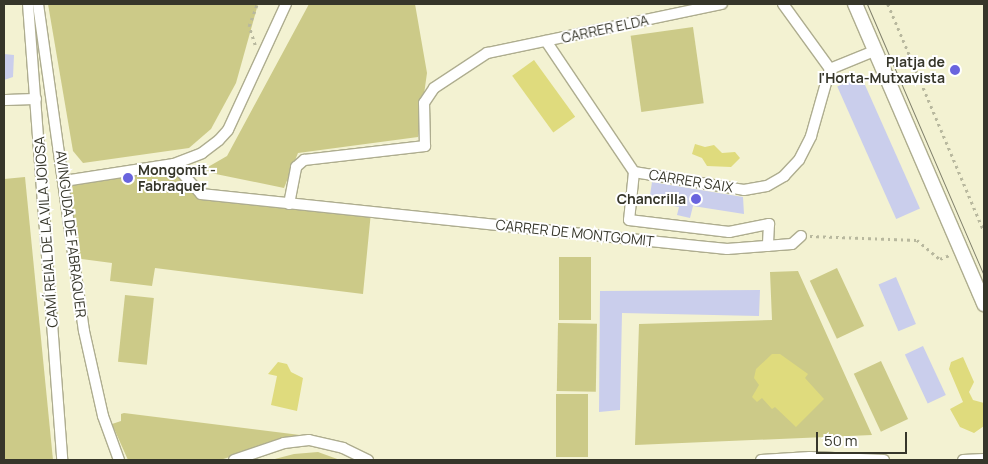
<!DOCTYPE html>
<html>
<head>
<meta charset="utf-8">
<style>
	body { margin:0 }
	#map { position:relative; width:988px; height:464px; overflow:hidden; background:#f3f2d2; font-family:Manrope,sans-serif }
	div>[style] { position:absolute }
	.green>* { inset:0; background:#ccca88; transform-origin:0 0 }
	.water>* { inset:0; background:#dfdb7d; transform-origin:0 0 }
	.building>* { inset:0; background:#caceec; transform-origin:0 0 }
	.path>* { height:2.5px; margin-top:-1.25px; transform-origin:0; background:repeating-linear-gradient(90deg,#b8b89e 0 2.5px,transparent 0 6.5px) }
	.roads { filter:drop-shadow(1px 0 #aead8f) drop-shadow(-1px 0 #aead8f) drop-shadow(0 1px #aead8f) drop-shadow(0 -1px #aead8f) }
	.street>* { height:10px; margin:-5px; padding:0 5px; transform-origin:5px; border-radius:5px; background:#fff }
	.secondary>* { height:14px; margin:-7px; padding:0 7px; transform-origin:7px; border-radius:7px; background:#fff }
	.tram>* { height:1px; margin:-0.5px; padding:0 0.5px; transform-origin:0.5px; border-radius:0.5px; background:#80806c }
	.dots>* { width:14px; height:14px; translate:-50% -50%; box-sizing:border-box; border:2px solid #fff; border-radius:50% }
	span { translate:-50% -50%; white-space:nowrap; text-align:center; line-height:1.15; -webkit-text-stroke:4px #fff; paint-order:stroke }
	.street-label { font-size:14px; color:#36362a }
	.poi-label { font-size:14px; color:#36362a; font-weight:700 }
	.right { translate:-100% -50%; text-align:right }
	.left { translate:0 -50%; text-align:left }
	.frame { position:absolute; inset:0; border:5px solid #36362a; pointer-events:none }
	.scale { position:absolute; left:816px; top:432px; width:91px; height:22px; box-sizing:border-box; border:2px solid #36362a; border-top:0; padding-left:6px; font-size:15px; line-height:18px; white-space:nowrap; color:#36362a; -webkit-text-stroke:4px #fff; paint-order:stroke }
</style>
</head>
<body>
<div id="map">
	<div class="green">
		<div style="clip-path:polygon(48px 4px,258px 4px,236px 83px,211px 129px,189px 148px,83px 163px,73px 151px)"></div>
		<div style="clip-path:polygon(309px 4px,415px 4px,427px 73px,418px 137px,298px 153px,284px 188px,201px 171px,227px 156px)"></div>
		<div style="left:693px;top:27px;width:77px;height:63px;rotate:82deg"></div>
		<div style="clip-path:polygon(174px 164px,201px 194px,371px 212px,363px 294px,155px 268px,152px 286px,110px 281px,112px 263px,74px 258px,64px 181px)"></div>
		<div style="clip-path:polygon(25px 177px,53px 460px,4px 460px,4px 179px)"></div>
		<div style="left:559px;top:257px;width:32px;height:63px"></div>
		<div style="left:837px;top:268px;width:64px;height:30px;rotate:65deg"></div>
		<div style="clip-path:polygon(798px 271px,872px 435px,635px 445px,639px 324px,772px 320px,770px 272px)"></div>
		<div style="left:125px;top:295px;width:29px;height:67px;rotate:6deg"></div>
		<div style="left:558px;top:323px;width:39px;height:68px;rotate:1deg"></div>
		<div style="left:881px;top:361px;width:64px;height:30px;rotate:65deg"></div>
		<div style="left:556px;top:394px;width:32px;height:63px"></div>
		<div style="clip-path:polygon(124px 413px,300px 435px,220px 460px,128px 460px,112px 424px,121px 421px,121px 414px)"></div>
		<div style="clip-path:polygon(318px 452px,340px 460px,271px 460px,294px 454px)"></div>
	</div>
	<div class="water">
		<div style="left:534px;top:60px;width:70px;height:27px;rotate:54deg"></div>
		<div style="clip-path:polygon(695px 144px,705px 147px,714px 145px,722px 153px,735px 152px,740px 158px,731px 167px,707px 166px,702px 158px,692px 154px)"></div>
		<div style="clip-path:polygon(772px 354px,780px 354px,808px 374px,805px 378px,824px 399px,796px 427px,775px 407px,772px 409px,762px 398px,757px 402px,752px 397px,759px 385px,754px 378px,756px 369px)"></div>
		<div style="clip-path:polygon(963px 357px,974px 382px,969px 392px,973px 400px,984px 403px,984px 426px,974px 433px,960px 427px,950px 409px,963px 402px,949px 369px,951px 362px)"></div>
		<div style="clip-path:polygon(278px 362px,287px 364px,291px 372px,303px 378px,297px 411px,271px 405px,277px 376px,268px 374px)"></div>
	</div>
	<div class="building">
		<div style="clip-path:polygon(4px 54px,14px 55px,13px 77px,4px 80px)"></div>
		<div style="left:861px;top:76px;width:145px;height:26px;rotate:66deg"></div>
		<div style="clip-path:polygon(652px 182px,743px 197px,744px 214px,693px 206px,690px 218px,677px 215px,679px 207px,649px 202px)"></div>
		<div style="left:896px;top:277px;width:51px;height:19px;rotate:67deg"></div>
		<div style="clip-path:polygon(760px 290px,759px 316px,622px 313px,620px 410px,599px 412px,600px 291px)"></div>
		<div style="left:923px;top:346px;width:54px;height:20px;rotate:65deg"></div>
	</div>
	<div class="path">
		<div style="left:888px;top:4px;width:246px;rotate:67.1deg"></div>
		<div style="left:255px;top:45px;width:20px;rotate:-108deg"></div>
		<div style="left:249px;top:26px;width:23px;rotate:-70deg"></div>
		<div style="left:810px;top:236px;width:107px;rotate:2.1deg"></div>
		<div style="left:917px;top:240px;width:30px;rotate:40deg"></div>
		<div style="left:940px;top:259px;width:11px;rotate:-22deg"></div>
	</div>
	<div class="roads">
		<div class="street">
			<div style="left:28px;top:4px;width:457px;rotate:85.7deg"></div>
			<div style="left:38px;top:4px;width:330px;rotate:82deg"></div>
			<div style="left:84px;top:331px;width:87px;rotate:77.4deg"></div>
			<div style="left:103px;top:416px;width:47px;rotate:70deg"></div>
			<div style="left:783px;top:4px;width:80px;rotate:54.1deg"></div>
			<div style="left:830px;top:69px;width:48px;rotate:-22.2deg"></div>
			<div style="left:546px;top:41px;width:158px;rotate:56.1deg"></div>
			<div style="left:634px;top:172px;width:111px;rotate:9.3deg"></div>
			<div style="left:744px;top:190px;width:23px;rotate:-10deg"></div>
			<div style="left:767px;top:186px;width:20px;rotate:-30deg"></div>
			<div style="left:784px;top:176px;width:22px;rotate:-47deg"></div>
			<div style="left:799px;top:160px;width:27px;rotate:-63deg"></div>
			<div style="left:811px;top:136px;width:70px;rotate:-74.2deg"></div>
			<div style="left:4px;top:100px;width:32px;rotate:-2deg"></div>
			<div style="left:174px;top:164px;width:40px;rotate:48deg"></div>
			<div style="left:201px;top:194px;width:529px;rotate:5.97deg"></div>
			<div style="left:727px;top:249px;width:65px;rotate:-4.4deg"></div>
			<div style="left:792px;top:244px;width:12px;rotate:-42deg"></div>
			<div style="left:634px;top:172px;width:48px;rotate:95.9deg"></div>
			<div style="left:629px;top:220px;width:101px;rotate:6.8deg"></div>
			<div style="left:729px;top:232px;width:41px;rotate:-11.3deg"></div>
			<div style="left:769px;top:224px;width:22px;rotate:93deg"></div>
			<div style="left:64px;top:181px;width:111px;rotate:-8.8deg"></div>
			<div style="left:174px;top:164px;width:30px;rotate:-21deg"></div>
			<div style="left:202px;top:153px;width:21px;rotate:-37deg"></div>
			<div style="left:219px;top:140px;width:13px;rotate:-48deg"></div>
			<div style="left:228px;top:130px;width:139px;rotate:-65.3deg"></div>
			<div style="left:289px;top:204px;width:38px;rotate:-79deg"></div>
			<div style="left:296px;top:167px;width:11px;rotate:-41deg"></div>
			<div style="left:304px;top:160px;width:122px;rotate:-6.6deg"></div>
			<div style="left:425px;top:146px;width:43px;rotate:-91.3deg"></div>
			<div style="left:424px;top:103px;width:18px;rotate:-56deg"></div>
			<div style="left:434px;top:88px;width:64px;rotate:-33.4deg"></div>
			<div style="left:487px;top:53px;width:240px;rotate:-11.8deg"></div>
			<div style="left:234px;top:460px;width:53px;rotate:-18.8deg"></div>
			<div style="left:284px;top:443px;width:25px;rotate:-7deg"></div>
			<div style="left:309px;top:440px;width:35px;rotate:13deg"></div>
			<div style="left:343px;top:448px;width:28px;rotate:26deg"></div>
			<div style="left:761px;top:460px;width:49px;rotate:-3.5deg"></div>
			<div style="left:810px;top:457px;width:74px;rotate:2.3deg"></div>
			<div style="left:963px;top:460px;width:21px;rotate:-3deg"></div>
		</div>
		<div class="secondary">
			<div style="left:855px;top:4px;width:327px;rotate:66.7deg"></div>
		</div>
	</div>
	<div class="tram">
		<div style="left:867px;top:4px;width:296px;rotate:66.7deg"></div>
	</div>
	<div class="dots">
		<div style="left:955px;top:70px;background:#6964de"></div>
		<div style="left:128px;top:178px;background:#6964de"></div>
		<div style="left:696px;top:199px;background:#6964de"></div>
	</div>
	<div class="street-label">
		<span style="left:605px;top:29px;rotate:-12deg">CARRER ELDA</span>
		<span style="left:691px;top:181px;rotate:9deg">CARRER SAIX</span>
		<span style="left:46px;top:232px;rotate:-94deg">CAMÍ REIAL DE LA VILA JOIOSA</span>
		<span style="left:575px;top:233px;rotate:6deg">CARRER DE MONTGOMIT</span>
		<span style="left:71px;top:234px;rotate:83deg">AVINGUDA DE FABRAQUER</span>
	</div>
	<div class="poi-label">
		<span class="right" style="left:945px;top:70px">Platja de<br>l'Horta-Mutxavista</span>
		<span class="left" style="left:138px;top:178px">Mongomit -<br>Fabraquer</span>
		<span class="right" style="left:686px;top:199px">Chancrilla</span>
	</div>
	<div class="frame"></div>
	<div class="scale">50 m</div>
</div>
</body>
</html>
